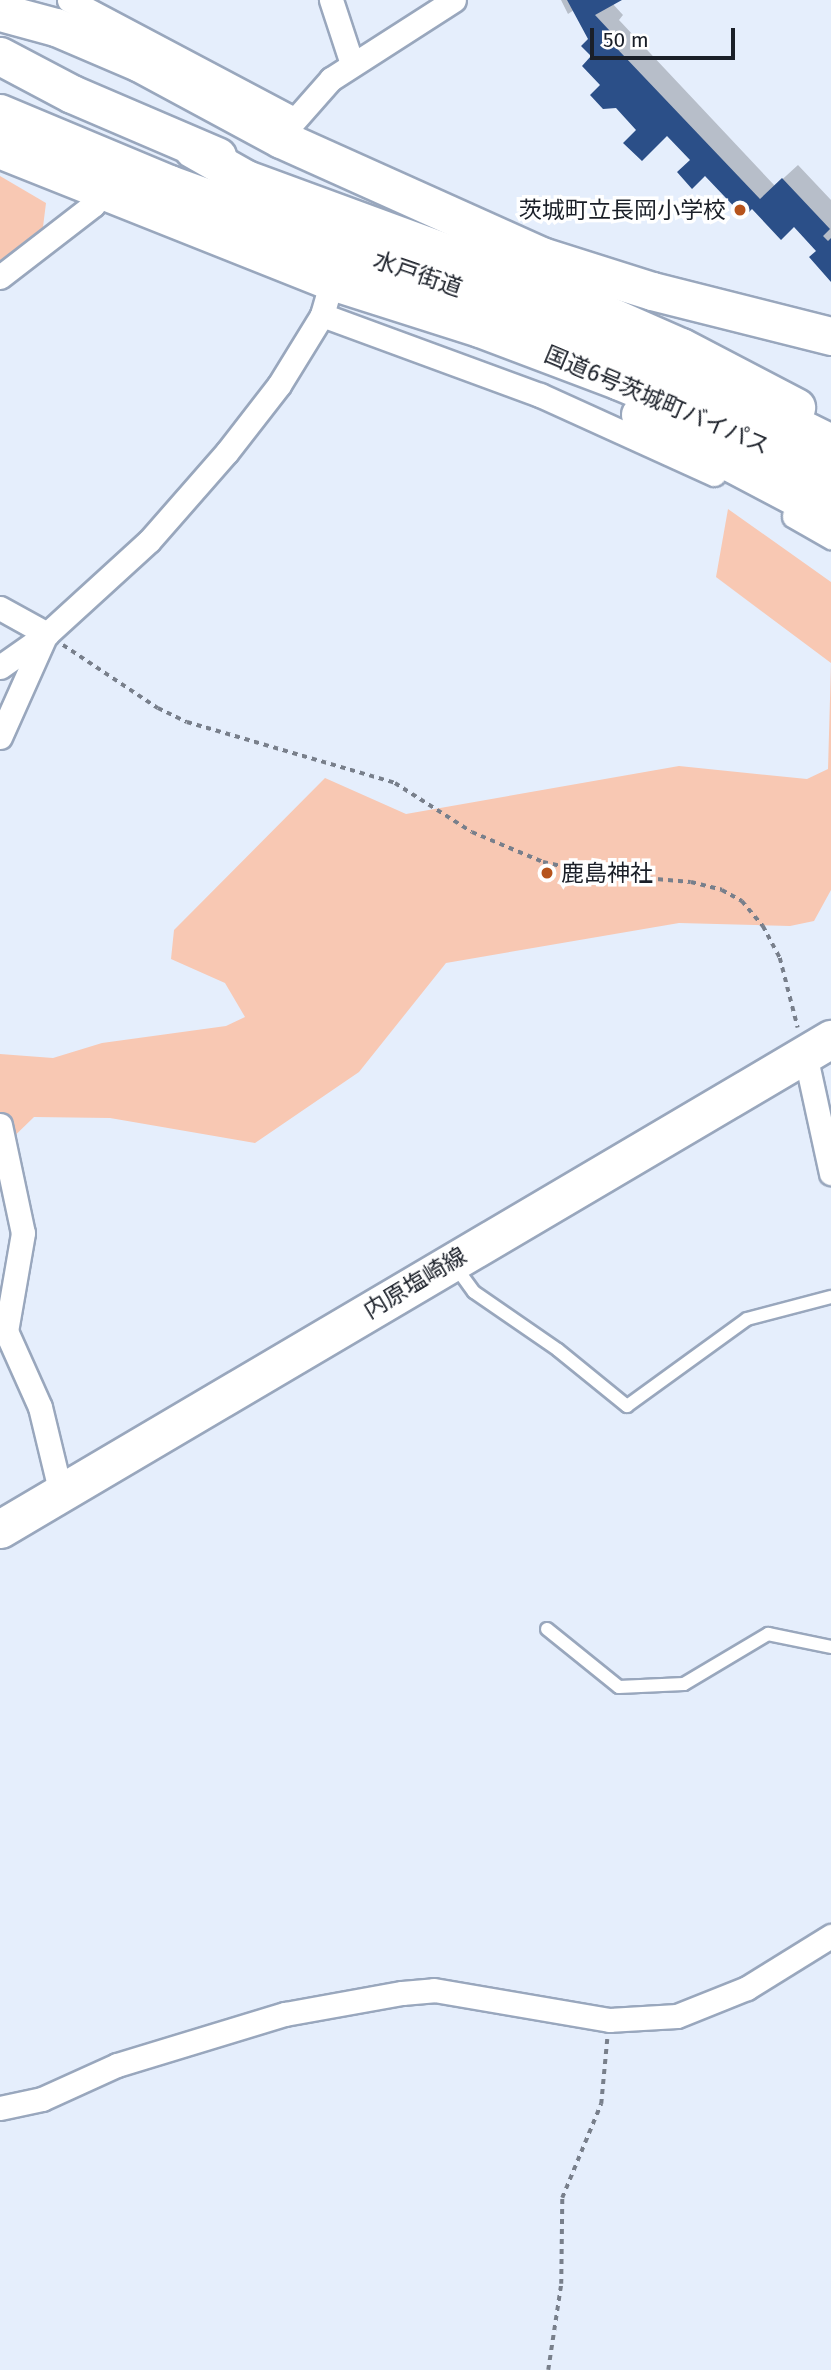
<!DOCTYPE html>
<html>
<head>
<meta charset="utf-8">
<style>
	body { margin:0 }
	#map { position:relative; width:831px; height:2370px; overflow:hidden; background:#e5eefc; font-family:"Fira Sans","Noto Sans JP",sans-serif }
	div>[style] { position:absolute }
	.green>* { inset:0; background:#f8c8b3 }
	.shadow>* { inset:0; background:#0003 }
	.building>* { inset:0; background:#2b4f88 }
	.path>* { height:3.5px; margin-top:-1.75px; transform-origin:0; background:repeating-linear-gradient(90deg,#787f8b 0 5px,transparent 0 10px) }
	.roads { filter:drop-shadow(2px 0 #99a7bd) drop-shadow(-2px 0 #99a7bd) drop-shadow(0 2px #99a7bd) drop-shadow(0 -2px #99a7bd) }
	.service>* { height:12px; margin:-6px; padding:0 6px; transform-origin:6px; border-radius:6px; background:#fff }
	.minor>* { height:23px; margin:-11.5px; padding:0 11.5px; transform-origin:11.5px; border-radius:11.5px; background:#fff }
	.primary>* { height:37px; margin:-18.5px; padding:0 18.5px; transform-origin:18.5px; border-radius:18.5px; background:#fff }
	.trunk>* { height:38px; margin:-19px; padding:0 19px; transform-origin:19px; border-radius:19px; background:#fff }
	.dots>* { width:19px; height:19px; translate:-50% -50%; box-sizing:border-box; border:4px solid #fff; border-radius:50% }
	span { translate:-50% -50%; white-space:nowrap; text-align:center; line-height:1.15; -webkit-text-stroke:7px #fff; paint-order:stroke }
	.poi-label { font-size:23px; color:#1a1f28 }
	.right { translate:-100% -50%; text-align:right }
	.left { translate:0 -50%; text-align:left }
	.street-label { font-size:23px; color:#1a1f28 }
	.scale { position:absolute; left:590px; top:28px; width:145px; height:32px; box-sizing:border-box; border:4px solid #1a1f28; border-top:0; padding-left:9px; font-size:21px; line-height:24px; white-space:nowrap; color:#1a1f28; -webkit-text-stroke:5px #fff; paint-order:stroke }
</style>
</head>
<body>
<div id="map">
	<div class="green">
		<div style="clip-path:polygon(0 176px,46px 203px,43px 227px,0 261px)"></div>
		<div style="clip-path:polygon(728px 509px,831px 582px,831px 890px,814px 921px,790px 926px,679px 923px,446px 963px,359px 1072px,255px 1143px,110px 1118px,34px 1117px,0 1150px,0 1054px,53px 1058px,102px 1043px,226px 1026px,245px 1017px,225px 983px,171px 959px,174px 930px,325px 778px,406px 814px,679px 766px,807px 779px,828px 769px,831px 663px,716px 577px)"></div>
	</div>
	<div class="shadow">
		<div style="clip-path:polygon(561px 0,619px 0,612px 3px,623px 15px,619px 20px,775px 186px,798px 165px,831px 200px,831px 275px,818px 250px,794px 225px,752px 207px,692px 160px,667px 133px,638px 130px,602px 85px,590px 39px,574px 10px,568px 14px)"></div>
	</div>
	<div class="building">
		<div style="clip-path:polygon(567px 0,622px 0,595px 15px,610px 31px,605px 36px,760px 199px,782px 178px,830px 229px,823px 236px,828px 241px,831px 238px,831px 282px,809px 257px,816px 251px,794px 227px,781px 240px,752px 209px,744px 217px,705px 176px,692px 189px,677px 172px,690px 160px,667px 136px,642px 161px,623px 143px,636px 130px,616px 108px,603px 109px,590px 95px,600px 85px,582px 66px,591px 56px,581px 46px,588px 39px)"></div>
	</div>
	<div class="path">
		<div style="left:63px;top:645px;width:114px;rotate:33.6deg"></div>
		<div style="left:158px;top:708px;width:32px;rotate:26deg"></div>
		<div style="left:187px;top:722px;width:217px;rotate:16.3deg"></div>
		<div style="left:395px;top:783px;width:91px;rotate:32.5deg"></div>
		<div style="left:472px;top:832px;width:77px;rotate:22.9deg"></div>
		<div style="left:543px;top:862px;width:56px;rotate:12.3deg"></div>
		<div style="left:598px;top:874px;width:93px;rotate:4.9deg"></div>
		<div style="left:691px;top:882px;width:32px;rotate:14deg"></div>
		<div style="left:722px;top:890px;width:23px;rotate:29deg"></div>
		<div style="left:742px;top:901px;width:33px;rotate:50deg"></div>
		<div style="left:763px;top:926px;width:36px;rotate:62deg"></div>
		<div style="left:780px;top:958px;width:72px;rotate:75.6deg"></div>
		<div style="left:548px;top:2370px;width:87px;rotate:-81.4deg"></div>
		<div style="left:561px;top:2284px;width:86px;rotate:-89.3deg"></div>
		<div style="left:562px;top:2198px;width:102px;rotate:-67.5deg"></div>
		<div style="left:601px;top:2104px;width:65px;rotate:-84.7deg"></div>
	</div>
	<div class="roads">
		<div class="service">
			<div style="left:455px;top:1266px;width:32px;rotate:54deg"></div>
			<div style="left:474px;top:1292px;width:102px;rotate:34.6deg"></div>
			<div style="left:558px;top:1350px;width:89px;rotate:39.1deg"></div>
			<div style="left:627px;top:1406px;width:148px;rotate:-35.9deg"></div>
			<div style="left:747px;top:1319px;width:87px;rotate:-14.7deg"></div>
			<div style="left:547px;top:1629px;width:92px;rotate:38.9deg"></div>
			<div style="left:619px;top:1687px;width:65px;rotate:-2.6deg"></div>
			<div style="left:684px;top:1684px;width:98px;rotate:-30.8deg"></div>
			<div style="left:768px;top:1634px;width:64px;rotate:11.7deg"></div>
		</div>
		<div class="minor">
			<div style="left:69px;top:0;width:252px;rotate:27.9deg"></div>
			<div style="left:331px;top:0;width:67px;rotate:71.8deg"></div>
			<div style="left:286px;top:130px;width:68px;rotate:-48.6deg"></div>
			<div style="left:331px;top:79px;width:146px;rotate:-32.7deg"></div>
			<div style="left:0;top:277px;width:118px;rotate:-37.7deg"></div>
			<div style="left:93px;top:205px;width:18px;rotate:-52deg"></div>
			<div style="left:322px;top:315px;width:232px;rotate:20.2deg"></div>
			<div style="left:540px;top:395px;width:191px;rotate:24.4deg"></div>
			<div style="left:794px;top:516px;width:43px;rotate:29.6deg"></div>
			<div style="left:0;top:608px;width:54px;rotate:29deg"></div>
			<div style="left:0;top:667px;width:57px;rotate:-35.1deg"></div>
			<div style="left:47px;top:634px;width:138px;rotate:-42.4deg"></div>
			<div style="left:149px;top:541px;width:118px;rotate:-48.8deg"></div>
			<div style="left:227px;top:452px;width:85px;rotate:-52.2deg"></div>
			<div style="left:279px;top:385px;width:82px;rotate:-58.4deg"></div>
			<div style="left:322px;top:315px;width:35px;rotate:-74deg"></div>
			<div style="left:0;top:737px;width:113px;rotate:-65.9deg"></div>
			<div style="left:805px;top:1054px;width:122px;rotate:77.7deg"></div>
			<div style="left:0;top:1125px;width:110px;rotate:78deg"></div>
			<div style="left:23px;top:1233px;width:99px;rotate:99.8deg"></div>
			<div style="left:6px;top:1331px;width:83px;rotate:65.9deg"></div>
			<div style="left:40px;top:1407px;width:89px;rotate:76.4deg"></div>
			<div style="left:0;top:2108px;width:43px;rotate:-12.1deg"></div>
			<div style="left:42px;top:2099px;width:82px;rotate:-24.4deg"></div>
			<div style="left:117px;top:2065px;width:176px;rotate:-16.9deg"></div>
			<div style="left:285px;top:2014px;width:119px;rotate:-10.2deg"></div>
			<div style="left:402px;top:1993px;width:32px;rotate:-5deg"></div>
			<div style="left:434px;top:1990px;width:178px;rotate:9.7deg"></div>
			<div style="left:609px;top:2020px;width:68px;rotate:-3.4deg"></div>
			<div style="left:677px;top:2016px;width:75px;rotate:-21.8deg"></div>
			<div style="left:747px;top:1988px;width:99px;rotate:-31.8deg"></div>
		</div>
		<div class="primary">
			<div style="left:0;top:12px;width:58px;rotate:15deg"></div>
			<div style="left:56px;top:27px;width:91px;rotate:23.2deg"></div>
			<div style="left:140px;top:63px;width:160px;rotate:28.3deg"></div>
			<div style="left:281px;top:139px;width:285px;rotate:24.2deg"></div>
			<div style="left:541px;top:256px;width:116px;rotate:17.5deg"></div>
			<div style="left:652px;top:291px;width:185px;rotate:14.1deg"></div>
			<div style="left:0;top:56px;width:81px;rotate:27.8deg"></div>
			<div style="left:72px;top:94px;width:158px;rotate:23.2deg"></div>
			<div style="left:193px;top:149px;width:61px;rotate:29.5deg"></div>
			<div style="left:246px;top:179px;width:342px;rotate:20.2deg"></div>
			<div style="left:567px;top:297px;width:124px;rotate:23.7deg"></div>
			<div style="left:681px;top:347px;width:130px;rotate:27.6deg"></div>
			<div style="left:0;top:1529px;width:965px;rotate:-30.53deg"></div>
		</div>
		<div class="trunk">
			<div style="left:0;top:114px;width:184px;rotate:22.7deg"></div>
			<div style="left:170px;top:185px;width:468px;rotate:20deg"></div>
			<div style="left:610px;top:345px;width:152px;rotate:22.9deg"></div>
			<div style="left:750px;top:404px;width:90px;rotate:26.3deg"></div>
			<div style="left:0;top:149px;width:357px;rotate:21.7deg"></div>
			<div style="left:332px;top:281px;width:155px;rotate:17.6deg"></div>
			<div style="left:480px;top:328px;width:150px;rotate:20.7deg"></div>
			<div style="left:620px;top:381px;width:112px;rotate:22.7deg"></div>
			<div style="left:723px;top:424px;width:121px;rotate:26.6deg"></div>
			<div style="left:641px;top:415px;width:215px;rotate:27.8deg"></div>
		</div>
	</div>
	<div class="dots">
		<div style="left:740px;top:210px;background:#b6531c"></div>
		<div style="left:547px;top:873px;background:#b6531c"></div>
	</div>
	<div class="poi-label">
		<span class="right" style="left:726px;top:210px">茨城町立長岡小学校</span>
		<span class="left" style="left:561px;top:873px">鹿島神社</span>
	</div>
	<div class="street-label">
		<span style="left:418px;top:274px;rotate:19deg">水戸街道</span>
		<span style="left:657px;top:400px;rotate:23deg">国道6号茨城町バイパス</span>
		<span style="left:415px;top:1283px;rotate:-31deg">内原塩崎線</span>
	</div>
	<div class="scale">50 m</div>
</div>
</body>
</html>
